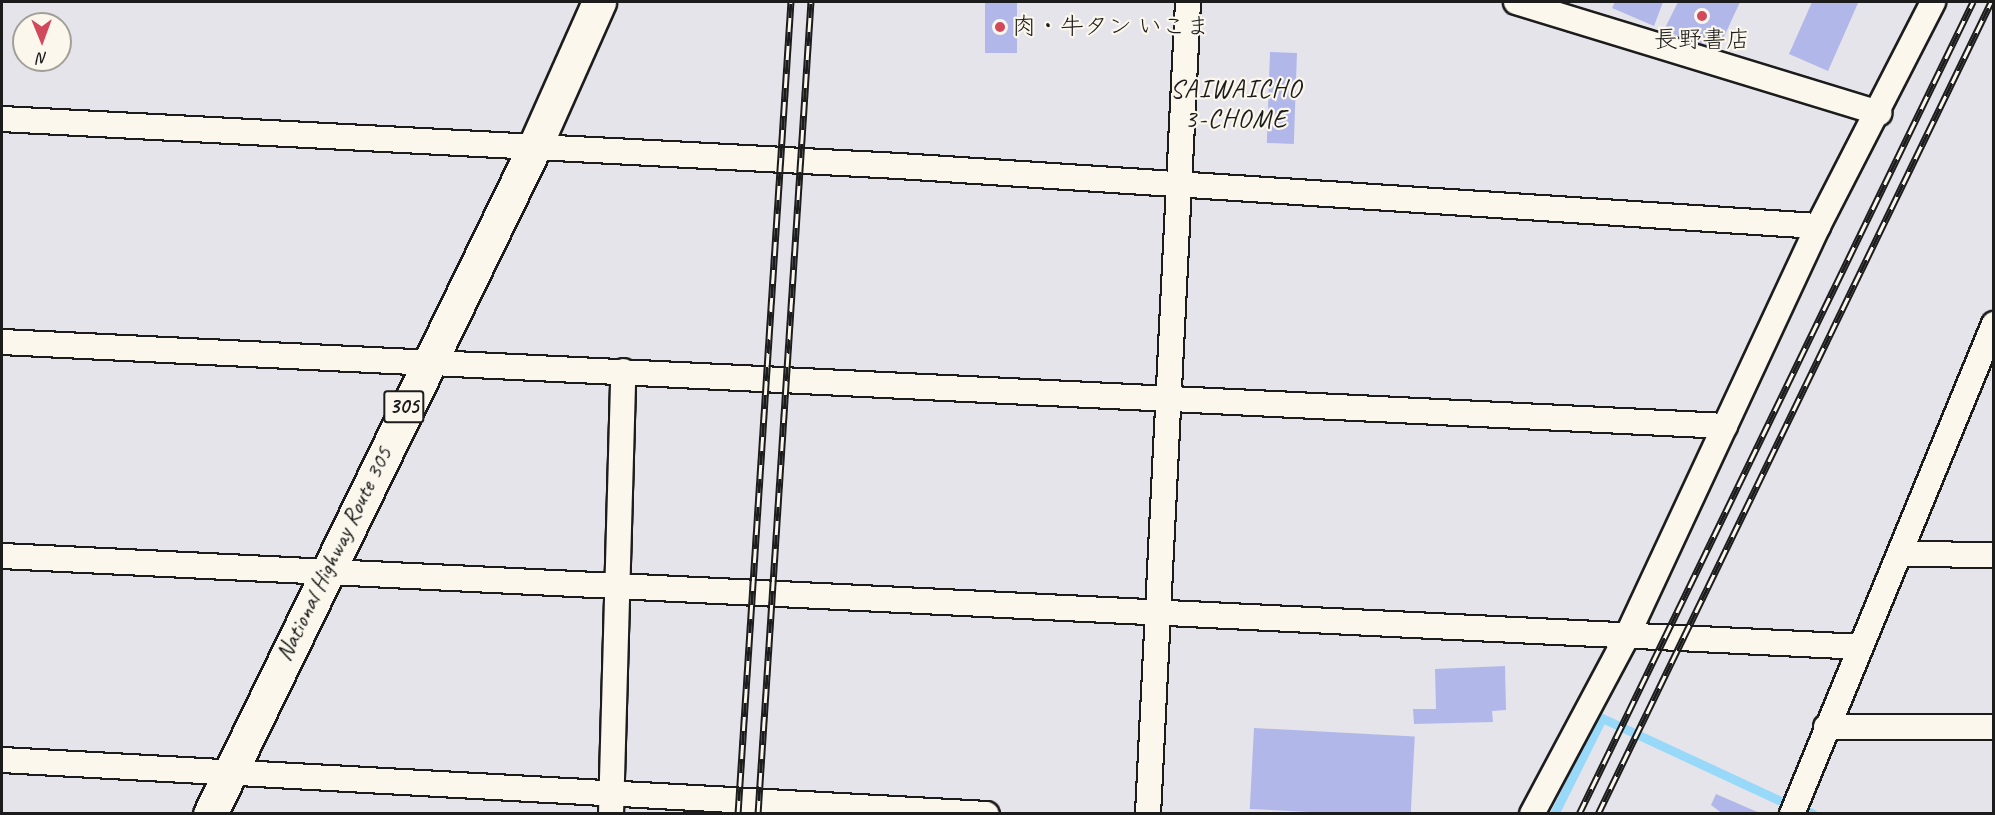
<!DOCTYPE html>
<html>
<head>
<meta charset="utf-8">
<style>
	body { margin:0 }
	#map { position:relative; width:1995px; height:815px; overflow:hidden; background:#e5e4eb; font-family:Caveat,"Klee One",sans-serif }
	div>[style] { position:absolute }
	.stream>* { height:9px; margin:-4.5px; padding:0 4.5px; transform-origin:4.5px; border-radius:4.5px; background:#98d9f9 }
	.building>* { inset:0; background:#b1b8e9; transform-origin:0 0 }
	.roads { filter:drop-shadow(2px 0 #1c1c1c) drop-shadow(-2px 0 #1c1c1c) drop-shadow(0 2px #1c1c1c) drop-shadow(0 -2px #1c1c1c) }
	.street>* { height:24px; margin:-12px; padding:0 12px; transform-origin:12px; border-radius:12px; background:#fbf7ec }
	.highway>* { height:33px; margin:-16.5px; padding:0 16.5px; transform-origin:16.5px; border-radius:16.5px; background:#fbf7ec }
	.rail>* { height:7px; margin-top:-3.5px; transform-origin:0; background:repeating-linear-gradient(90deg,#fbf7ec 0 14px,#1c1c1c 0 28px); box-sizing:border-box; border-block:2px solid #1c1c1c }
	.dots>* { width:16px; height:16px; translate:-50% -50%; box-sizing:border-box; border:3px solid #fbf7ec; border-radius:50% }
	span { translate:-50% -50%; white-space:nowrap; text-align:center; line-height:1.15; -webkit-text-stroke:4.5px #fbf7ec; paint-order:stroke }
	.shield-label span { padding:2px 4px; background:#fbf7ec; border:2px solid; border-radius:4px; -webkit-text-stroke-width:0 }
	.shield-label { font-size:22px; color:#1c1c1c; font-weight:700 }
	.poi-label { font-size:24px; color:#1c1c1c }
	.left { translate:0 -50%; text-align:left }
	.street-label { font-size:24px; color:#1c1c1c }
	.neighbourhood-label { font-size:26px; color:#1c1c1c; letter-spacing:1.5px }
	.frame { position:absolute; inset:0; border:3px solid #1c1c1c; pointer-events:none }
	.north { position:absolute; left:12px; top:12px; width:60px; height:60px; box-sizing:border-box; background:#fbf7ec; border:2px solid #a29f99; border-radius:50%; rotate:179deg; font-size:16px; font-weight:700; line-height:24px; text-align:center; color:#1c1c1c }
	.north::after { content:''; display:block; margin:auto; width:21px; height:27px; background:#d1495b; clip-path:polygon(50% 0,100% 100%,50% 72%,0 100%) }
</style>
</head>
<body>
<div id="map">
	<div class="stream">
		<div style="left:1810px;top:812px;width:4px;rotate:34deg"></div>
		<div style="left:1554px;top:814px;width:107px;rotate:-63.4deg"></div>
		<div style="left:1602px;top:718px;width:195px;rotate:24.9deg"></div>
	</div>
	<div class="building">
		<div style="left:985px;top:2px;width:32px;height:51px"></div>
		<div style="clip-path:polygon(1615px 2px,1663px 2px,1654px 26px,1612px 8px)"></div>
		<div style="clip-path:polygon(1678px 2px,1740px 2px,1717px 52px,1664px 30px)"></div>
		<div style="clip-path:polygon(1812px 2px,1858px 3px,1828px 71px,1789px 54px)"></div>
		<div style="left:1270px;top:52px;width:27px;height:91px;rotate:2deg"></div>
		<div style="clip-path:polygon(1505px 666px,1506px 710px,1492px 711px,1493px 722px,1414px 724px,1413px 709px,1436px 709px,1435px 669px)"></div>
		<div style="left:1254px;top:728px;width:161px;height:81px;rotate:3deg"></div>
		<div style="clip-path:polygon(1716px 794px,1762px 814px,1723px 814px,1711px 805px)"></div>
	</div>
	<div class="roads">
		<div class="street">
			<div style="left:1516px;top:2px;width:380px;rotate:17deg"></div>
			<div style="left:2px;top:119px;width:898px;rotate:3deg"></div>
			<div style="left:899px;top:166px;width:921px;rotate:3.74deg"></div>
			<div style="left:2px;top:342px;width:1725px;rotate:2.79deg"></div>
			<div style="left:1903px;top:554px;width:91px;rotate:0.6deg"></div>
			<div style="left:2px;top:556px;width:1860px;rotate:2.8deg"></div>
			<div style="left:1826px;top:727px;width:168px"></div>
			<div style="left:2px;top:760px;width:986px;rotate:3.14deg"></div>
			<div style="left:611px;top:814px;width:443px;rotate:-88.4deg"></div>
			<div style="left:1148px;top:814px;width:813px;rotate:-87.18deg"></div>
			<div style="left:1532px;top:814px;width:200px;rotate:-61.9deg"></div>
			<div style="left:1626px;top:638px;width:455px;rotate:-65deg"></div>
			<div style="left:1818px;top:226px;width:252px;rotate:-62.8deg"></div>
			<div style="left:1792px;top:814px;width:530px;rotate:-67.6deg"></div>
		</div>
		<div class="highway">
			<div style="left:210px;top:814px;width:741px;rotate:-64.06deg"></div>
			<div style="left:534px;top:148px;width:160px;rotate:-66deg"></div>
		</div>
	</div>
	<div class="rail">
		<div style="left:738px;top:814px;width:814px;rotate:-86.27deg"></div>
		<div style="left:758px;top:814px;width:814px;rotate:-86.27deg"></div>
		<div style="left:1579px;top:814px;width:903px;rotate:-64.12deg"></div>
		<div style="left:1598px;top:814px;width:902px;rotate:-64.17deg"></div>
	</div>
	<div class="dots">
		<div style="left:1702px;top:16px;background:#d1495b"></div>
		<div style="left:1000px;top:27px;background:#d1495b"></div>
	</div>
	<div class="shield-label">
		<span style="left:404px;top:407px">305</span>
	</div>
	<div class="poi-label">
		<span class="left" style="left:1012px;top:27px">肉・牛タン いこま</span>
		<span style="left:1702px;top:40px">長野書店</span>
	</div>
	<div class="street-label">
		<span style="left:334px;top:554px;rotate:-64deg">National Highway Route 305</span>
	</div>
	<div class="neighbourhood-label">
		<span style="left:1236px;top:104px">SAIWAICHO<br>3-CHOME</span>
	</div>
	<div class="frame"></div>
	<div class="north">N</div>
</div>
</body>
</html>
